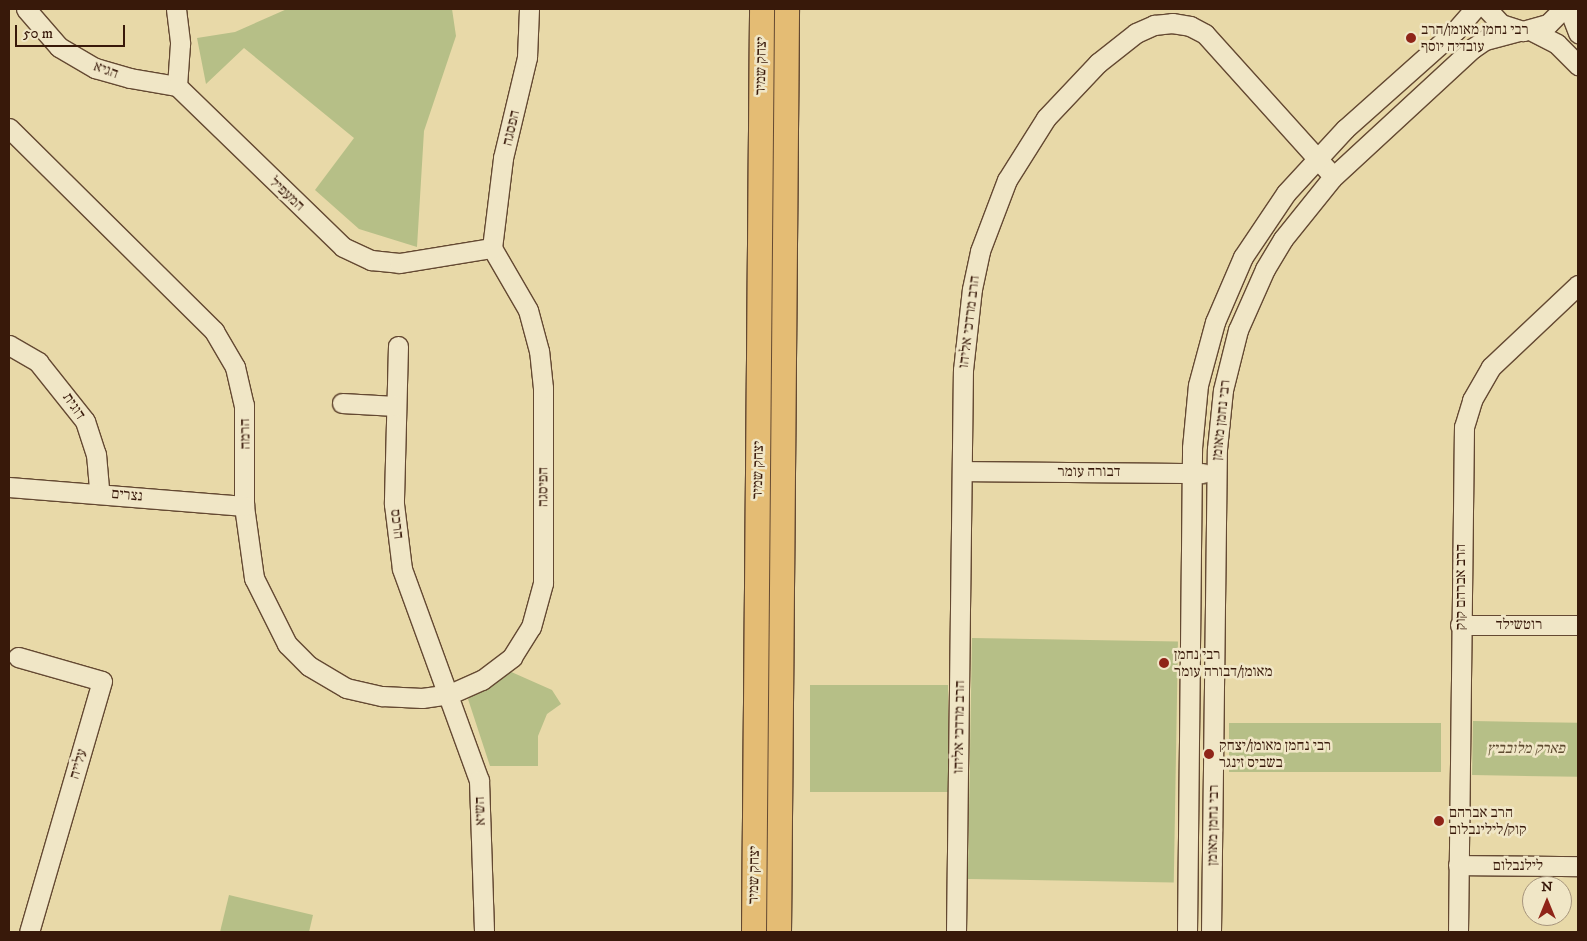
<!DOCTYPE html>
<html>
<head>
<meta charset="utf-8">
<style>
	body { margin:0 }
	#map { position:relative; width:1587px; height:941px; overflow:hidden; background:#e8d9a8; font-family:"IM FELL DW Pica","Frank Ruhl Libre",serif }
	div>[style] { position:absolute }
	.green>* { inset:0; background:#b6bf87; transform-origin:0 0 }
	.roads { filter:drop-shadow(1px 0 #644932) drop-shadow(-1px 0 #644932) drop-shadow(0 1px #644932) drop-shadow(0 -1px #644932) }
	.minor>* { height:19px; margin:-9.5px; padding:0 9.5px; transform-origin:9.5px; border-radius:9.5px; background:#f0e6c6 }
	.major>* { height:24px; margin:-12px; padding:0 12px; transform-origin:12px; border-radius:12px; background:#e4bc74 }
	.dots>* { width:14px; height:14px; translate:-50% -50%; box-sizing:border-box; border:2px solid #f0e6c6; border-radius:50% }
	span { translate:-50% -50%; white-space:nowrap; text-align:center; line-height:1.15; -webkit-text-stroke:5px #f0e6c6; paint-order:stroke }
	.poi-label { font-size:15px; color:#38190a }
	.left { translate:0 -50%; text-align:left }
	.street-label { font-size:15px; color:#38190a }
	.park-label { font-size:15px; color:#5e4b30; font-style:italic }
	.frame { position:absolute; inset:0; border:10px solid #38190a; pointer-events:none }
	.north { position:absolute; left:1522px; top:876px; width:50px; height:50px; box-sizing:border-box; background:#f0e6c6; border:1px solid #a6947b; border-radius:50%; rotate:0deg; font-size:14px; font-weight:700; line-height:20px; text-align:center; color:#38190a }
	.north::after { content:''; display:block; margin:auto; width:18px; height:22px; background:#8f2418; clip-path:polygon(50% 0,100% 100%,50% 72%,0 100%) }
	.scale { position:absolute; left:15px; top:25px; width:110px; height:22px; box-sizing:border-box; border:2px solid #38190a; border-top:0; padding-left:6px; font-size:15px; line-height:18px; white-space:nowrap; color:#38190a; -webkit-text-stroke:4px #f0e6c6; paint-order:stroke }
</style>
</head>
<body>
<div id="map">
	<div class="green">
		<div style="clip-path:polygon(287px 9px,452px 9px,456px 36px,424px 131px,417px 247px,359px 229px,315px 190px,354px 138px,244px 48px,206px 84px,197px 38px,235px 32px)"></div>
		<div style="left:972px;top:638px;width:206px;height:241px;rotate:1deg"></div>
		<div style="clip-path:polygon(507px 670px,552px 690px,561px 704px,547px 714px,538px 736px,538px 766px,490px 766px,468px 699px)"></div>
		<div style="left:810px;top:685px;width:138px;height:107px"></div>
		<div style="left:1473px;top:721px;width:105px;height:54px;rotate:1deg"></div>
		<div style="left:1441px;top:723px;width:49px;height:212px;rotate:90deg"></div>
		<div style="clip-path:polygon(229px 895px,313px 915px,309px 932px,220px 932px)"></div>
	</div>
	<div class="roads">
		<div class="minor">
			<div style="left:26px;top:9px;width:50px;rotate:49deg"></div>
			<div style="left:59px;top:47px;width:42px;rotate:30.3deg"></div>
			<div style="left:95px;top:68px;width:36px;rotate:16deg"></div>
			<div style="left:130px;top:78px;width:48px;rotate:9.7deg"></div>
			<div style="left:176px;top:9px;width:35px;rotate:83deg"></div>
			<div style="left:180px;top:44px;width:42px;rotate:94.1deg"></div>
			<div style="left:177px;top:86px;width:231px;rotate:44.1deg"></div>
			<div style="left:343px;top:247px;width:31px;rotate:25deg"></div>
			<div style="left:371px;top:260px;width:28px;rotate:6deg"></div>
			<div style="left:399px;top:263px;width:94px;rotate:-9.2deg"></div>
			<div style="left:1487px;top:9px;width:21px;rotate:47deg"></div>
			<div style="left:1501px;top:24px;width:23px;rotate:18deg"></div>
			<div style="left:1523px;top:31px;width:26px;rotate:-16deg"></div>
			<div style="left:1548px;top:24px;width:21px;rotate:-45deg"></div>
			<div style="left:1569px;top:9px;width:26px;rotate:69deg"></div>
			<div style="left:1532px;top:31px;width:28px;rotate:27deg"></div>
			<div style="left:1557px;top:44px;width:30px;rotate:45deg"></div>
			<div style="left:9px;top:128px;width:289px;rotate:44.7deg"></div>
			<div style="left:214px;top:331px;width:42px;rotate:59.7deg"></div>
			<div style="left:235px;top:367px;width:39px;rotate:77deg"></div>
			<div style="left:244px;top:405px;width:101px;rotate:90deg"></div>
			<div style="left:244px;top:506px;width:73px;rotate:82.1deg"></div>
			<div style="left:254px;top:578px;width:74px;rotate:63.4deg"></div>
			<div style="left:287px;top:644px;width:31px;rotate:45deg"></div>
			<div style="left:309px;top:666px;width:43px;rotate:30.7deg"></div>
			<div style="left:346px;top:688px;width:37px;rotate:13deg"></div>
			<div style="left:382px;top:696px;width:40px;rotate:2.9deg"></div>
			<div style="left:422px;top:698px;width:28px;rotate:-8deg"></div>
			<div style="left:450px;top:694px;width:35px;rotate:-24deg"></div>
			<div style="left:482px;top:680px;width:38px;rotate:-37deg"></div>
			<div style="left:512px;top:657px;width:36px;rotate:-58deg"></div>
			<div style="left:531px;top:627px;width:46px;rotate:-74.7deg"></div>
			<div style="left:543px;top:583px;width:195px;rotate:-90deg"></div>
			<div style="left:543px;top:388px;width:37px;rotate:-96deg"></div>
			<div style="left:539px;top:351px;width:42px;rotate:-105deg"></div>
			<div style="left:528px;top:310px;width:72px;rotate:-120.1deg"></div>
			<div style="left:492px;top:248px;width:91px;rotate:-83deg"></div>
			<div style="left:503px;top:158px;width:104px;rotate:-76.6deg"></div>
			<div style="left:527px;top:57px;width:48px;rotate:-87.6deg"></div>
			<div style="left:9px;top:345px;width:34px;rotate:30deg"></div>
			<div style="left:38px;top:362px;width:75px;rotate:51.5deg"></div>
			<div style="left:85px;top:421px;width:35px;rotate:72deg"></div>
			<div style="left:96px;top:454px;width:38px;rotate:85deg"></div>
			<div style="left:398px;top:346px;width:158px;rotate:91.5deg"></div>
			<div style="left:394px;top:504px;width:65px;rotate:83deg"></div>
			<div style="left:402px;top:569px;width:225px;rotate:70deg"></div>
			<div style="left:479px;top:780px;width:152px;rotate:88.1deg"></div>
			<div style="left:342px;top:403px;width:53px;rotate:3.2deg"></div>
			<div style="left:962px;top:471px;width:241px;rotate:0.5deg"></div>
			<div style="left:9px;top:487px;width:236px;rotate:4.6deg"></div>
			<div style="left:1460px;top:625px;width:118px"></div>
			<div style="left:18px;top:657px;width:87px;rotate:15.9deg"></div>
			<div style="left:102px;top:681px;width:261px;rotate:106.2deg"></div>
			<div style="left:1458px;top:865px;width:120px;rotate:0.5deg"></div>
			<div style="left:956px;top:932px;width:562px;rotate:-89.29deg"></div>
			<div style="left:963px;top:370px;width:81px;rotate:-83.7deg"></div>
			<div style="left:972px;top:289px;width:39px;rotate:-78deg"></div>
			<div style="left:980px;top:251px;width:76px;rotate:-69.2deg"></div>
			<div style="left:1007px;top:180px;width:73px;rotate:-57.8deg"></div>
			<div style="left:1046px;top:118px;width:76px;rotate:-46.6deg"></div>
			<div style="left:1098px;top:63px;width:48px;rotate:-38.3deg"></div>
			<div style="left:1136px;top:33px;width:20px;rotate:-24deg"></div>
			<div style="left:1154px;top:25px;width:18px;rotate:-6deg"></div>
			<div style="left:1172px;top:23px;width:18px;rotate:9deg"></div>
			<div style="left:1190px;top:26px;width:17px;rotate:28deg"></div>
			<div style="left:1205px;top:34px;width:191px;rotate:48deg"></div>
			<div style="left:1187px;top:932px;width:484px;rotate:-89.4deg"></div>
			<div style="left:1192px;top:448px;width:63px;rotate:-84.6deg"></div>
			<div style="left:1198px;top:385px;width:65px;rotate:-74.9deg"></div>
			<div style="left:1215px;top:322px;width:71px;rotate:-66.7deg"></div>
			<div style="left:1243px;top:257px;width:77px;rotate:-56.1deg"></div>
			<div style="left:1286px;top:193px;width:87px;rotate:-47.3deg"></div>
			<div style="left:1345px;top:129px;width:149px;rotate:-41.7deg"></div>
			<div style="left:1456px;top:30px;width:28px;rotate:-49deg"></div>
			<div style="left:1211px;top:932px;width:483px;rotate:-89.3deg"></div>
			<div style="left:1217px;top:449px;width:59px;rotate:-84.2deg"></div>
			<div style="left:1223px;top:390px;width:62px;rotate:-76deg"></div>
			<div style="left:1238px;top:330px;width:67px;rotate:-66.1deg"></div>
			<div style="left:1265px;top:269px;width:35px;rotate:-59deg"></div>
			<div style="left:1283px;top:239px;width:78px;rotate:-51.2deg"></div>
			<div style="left:1332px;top:178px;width:192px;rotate:-42.7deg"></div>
			<div style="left:1473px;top:48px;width:14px;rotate:-34deg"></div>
			<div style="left:1485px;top:40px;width:34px;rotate:-15deg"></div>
			<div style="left:1458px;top:932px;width:505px;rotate:-89.32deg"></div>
			<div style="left:1464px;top:427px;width:28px;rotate:-73deg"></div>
			<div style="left:1472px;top:400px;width:38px;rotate:-60deg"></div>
			<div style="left:1491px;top:367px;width:120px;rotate:-43.3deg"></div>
		</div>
		<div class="major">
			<div style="left:754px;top:932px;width:923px;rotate:-89.5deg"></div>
			<div style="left:779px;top:932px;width:923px;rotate:-89.5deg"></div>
		</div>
	</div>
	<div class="dots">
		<div style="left:1411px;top:38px;background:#8f2418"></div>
		<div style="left:1164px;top:663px;background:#8f2418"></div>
		<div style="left:1209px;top:754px;background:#8f2418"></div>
		<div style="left:1439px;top:821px;background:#8f2418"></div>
	</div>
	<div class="poi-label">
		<span class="left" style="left:1421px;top:38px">רבי נחמן מאומן/הרב<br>עובדיה יוסף</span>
		<span class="left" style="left:1174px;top:663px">רבי נחמן<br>מאומן/דבורה עומר</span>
		<span class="left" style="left:1219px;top:754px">רבי נחמן מאומן/יצחק<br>בשביס זינגר</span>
		<span class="left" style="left:1449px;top:821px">הרב אברהם<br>קוק/לילינבלום</span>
	</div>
	<div class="street-label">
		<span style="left:761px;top:66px;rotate:-89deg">יצחק שמיר</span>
		<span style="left:106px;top:70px;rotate:20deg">הגיא</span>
		<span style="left:511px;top:128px;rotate:-77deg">הפסגה</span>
		<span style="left:287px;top:194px;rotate:43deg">המעפיל</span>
		<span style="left:969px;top:322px;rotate:-83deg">הרב מרדכי אליהו</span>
		<span style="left:74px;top:406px;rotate:56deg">דוגית</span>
		<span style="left:1221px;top:420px;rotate:-84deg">רבי נחמן מאומן</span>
		<span style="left:245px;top:434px;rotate:-91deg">הרמה</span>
		<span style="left:758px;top:470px;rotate:-89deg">יצחק שמיר</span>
		<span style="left:1089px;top:472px">דבורה עומר</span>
		<span style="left:543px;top:487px;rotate:-90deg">הפיסגה</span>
		<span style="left:127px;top:495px;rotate:5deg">נצרים</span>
		<span style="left:397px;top:524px;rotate:83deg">הרכס</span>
		<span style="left:1461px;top:587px;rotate:-90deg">הרב אברהם קוק</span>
		<span style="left:1519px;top:625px">רוטשילד</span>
		<span style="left:959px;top:727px;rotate:-89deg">הרב מרדכי אליהו</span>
		<span style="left:78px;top:764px;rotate:-74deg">עלייה</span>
		<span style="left:480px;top:811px;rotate:-92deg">השיא</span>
		<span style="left:1213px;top:825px;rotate:-89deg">רבי נחמן מאומן</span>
		<span style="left:1518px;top:866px">לילנבלום</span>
		<span style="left:754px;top:875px;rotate:-89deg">יצחק שמיר</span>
	</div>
	<div class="park-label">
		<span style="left:1526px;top:749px">פארק מלובביץ</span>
	</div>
	<div class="frame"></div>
	<div class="north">N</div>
	<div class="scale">50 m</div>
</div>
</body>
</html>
